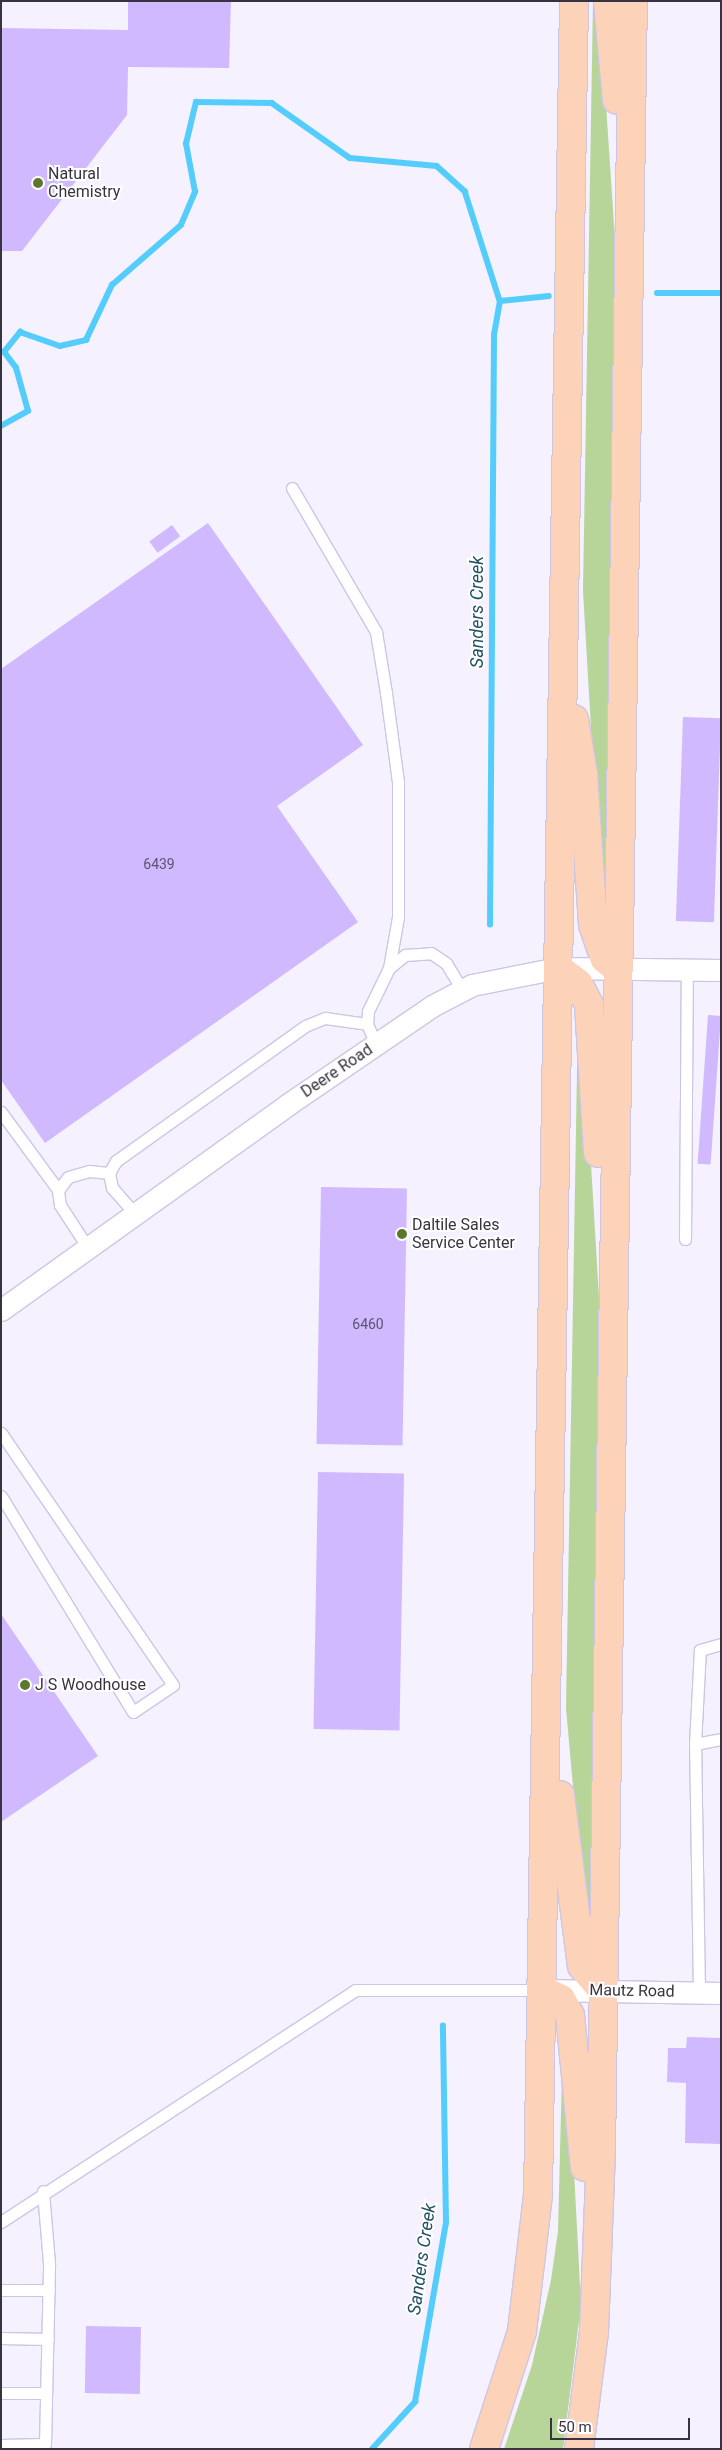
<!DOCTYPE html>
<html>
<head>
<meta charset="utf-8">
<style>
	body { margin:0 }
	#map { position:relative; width:722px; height:2450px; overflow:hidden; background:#f5f1fe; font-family:Roboto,sans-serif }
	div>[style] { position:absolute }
	.green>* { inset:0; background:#b7d499 }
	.stream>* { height:5.5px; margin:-2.75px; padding:0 2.75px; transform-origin:2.75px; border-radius:2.75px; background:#54cdfc }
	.building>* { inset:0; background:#d0b9ff; transform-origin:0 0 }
	.roads { filter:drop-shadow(1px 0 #cec5e5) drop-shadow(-1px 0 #cec5e5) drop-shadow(0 1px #cec5e5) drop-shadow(0 -1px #cec5e5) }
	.lane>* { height:11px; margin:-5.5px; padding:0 5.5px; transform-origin:5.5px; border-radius:5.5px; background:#fff }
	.street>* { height:21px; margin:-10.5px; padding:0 10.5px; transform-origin:10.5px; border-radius:10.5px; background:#fff }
	.primary>* { height:28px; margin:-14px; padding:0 14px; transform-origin:14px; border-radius:14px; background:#fcd2b9 }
	.dots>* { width:14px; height:14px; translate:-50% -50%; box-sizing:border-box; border:2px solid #fff; border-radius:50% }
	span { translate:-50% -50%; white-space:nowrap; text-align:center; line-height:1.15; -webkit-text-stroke:4px #fff; paint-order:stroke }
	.number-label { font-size:14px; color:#5d5470 }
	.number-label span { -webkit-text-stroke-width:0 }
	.poi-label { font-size:16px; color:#373340 }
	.left { translate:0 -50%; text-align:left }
	.street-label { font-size:16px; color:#373340 }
	.water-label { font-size:18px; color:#205265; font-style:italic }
	.frame { position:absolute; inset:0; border:2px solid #373340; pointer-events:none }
	.scale { position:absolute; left:550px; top:2418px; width:140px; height:22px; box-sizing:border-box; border:2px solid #373340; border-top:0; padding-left:6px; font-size:15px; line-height:18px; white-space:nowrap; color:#373340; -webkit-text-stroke:4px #fff; paint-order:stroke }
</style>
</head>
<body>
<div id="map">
	<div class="green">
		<div style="clip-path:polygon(593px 1px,599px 1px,616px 254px,607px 917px,602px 917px,583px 591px)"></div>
		<div style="clip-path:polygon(578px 1014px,582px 1014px,601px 1331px,590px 1944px,587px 1944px,566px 1708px)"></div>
		<div style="clip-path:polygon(563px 2035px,567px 2036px,581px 2305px,563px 2449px,504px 2449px,532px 2365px,551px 2280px,558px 2231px)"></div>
	</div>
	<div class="stream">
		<div style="left:657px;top:293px;width:64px"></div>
		<div style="left:1px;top:426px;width:31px;rotate:-29deg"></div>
		<div style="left:28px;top:411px;width:45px;rotate:-105.6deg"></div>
		<div style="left:16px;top:368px;width:20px;rotate:-127deg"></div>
		<div style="left:4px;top:352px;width:26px;rotate:-51deg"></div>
		<div style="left:20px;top:332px;width:42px;rotate:19.3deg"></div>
		<div style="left:60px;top:346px;width:27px;rotate:-13deg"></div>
		<div style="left:86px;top:340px;width:61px;rotate:-64.7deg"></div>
		<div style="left:112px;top:285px;width:91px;rotate:-41deg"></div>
		<div style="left:181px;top:225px;width:36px;rotate:-67deg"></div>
		<div style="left:195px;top:192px;width:49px;rotate:-100.6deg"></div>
		<div style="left:186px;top:144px;width:43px;rotate:-76.6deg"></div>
		<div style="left:196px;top:102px;width:76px;rotate:0.8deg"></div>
		<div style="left:272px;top:103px;width:95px;rotate:35.2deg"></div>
		<div style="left:350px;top:158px;width:87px;rotate:5.3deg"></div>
		<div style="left:437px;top:166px;width:38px;rotate:42deg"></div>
		<div style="left:465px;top:191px;width:115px;rotate:72.3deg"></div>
		<div style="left:500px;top:301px;width:49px;rotate:-5.8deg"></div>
		<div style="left:490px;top:925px;width:590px;rotate:-89.61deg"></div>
		<div style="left:494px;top:335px;width:35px;rotate:-80deg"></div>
		<div style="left:372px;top:2449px;width:64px;rotate:-47.5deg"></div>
		<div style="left:415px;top:2402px;width:182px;rotate:-80.2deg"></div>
		<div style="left:446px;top:2223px;width:197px;rotate:-90.9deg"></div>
	</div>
	<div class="building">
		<div style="clip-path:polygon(128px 1px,231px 1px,229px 68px,128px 67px,127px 115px,22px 251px,1px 251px,1px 28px,128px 30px)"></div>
		<div style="clip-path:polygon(208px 523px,363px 745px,277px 806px,358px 922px,45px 1143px,1px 1080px,1px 669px)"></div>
		<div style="left:172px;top:525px;width:14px;height:28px;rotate:54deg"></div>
		<div style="left:683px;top:717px;width:38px;height:204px;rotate:2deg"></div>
		<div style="left:708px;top:1015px;width:13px;height:149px;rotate:4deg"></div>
		<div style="left:321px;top:1187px;width:86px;height:257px;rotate:1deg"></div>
		<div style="left:318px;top:1472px;width:86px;height:257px;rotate:1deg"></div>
		<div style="clip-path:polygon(1px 1614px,98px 1756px,1px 1822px)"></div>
		<div style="clip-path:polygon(687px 2037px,721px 2038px,721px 2144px,685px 2143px,686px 2083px,667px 2082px,668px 2048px,686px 2048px)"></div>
		<div style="left:86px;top:2326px;width:55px;height:67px;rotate:1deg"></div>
	</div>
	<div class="roads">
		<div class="lane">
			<div style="left:292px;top:488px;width:167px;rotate:59.7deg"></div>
			<div style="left:376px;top:632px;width:62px;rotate:80.7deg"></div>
			<div style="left:386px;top:693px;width:90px;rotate:82.3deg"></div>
			<div style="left:398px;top:782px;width:135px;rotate:90deg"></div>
			<div style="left:398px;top:917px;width:52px;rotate:100deg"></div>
			<div style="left:389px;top:968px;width:48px;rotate:116deg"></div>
			<div style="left:368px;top:1011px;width:13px;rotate:94deg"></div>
			<div style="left:367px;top:1024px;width:22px;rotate:66deg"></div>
			<div style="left:389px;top:968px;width:21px;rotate:-39deg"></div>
			<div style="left:405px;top:955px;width:26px;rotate:-4deg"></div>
			<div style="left:431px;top:953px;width:18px;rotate:34deg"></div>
			<div style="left:446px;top:963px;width:31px;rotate:59deg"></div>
			<div style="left:1px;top:1112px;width:97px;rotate:53.8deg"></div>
			<div style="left:135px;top:1214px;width:35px;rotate:-131deg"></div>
			<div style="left:112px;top:1188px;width:15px;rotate:-101deg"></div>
			<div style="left:109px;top:1173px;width:14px;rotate:-60deg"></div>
			<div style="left:116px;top:1161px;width:232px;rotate:-35.5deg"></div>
			<div style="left:305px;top:1026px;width:22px;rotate:-22deg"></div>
			<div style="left:325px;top:1018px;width:42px;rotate:8.1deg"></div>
			<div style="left:685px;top:1239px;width:269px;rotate:-89.6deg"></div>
			<div style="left:88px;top:1248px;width:51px;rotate:-123.1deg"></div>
			<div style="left:60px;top:1205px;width:15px;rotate:-98deg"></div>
			<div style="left:58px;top:1190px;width:16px;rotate:-52deg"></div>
			<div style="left:68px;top:1177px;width:22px;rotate:-16deg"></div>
			<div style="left:89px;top:1171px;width:20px;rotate:6deg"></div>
			<div style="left:1px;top:1496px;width:253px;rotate:58.6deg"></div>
			<div style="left:133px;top:1712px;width:48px;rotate:-34deg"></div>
			<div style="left:173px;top:1685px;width:305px;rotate:-124.3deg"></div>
			<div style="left:695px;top:1744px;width:94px;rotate:-87deg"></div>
			<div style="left:700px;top:1650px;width:22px;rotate:-16deg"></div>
			<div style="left:699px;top:1993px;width:249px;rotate:-90.9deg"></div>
			<div style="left:695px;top:1744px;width:26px;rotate:-11deg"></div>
			<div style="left:1px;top:2222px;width:423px;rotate:-33.2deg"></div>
			<div style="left:355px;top:1990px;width:188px"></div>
			<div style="left:1px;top:2290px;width:48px"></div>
			<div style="left:1px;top:2338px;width:47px;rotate:1.2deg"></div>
			<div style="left:1px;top:2393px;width:45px"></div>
			<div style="left:1px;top:2445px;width:44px;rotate:-1.3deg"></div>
			<div style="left:45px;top:2444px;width:181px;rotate:-88.7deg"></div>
			<div style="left:49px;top:2263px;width:72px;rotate:-94.8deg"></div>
		</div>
		<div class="street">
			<div style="left:1px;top:1310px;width:352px;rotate:-35.6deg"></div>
			<div style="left:287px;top:1105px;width:176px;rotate:-34.3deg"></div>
			<div style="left:432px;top:1006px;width:45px;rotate:-27.7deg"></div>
			<div style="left:472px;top:985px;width:88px;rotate:-11.2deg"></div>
			<div style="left:558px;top:968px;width:163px;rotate:0.7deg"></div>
			<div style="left:544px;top:1990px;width:177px;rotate:1deg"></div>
		</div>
		<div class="primary">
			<div style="left:608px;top:1px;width:99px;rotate:84.8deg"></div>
			<div style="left:574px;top:719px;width:56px;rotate:80.7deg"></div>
			<div style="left:583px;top:774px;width:151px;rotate:86.2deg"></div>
			<div style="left:593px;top:925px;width:36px;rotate:71deg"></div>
			<div style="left:605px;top:959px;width:16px;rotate:40deg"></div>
			<div style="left:558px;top:968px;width:25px;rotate:37deg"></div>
			<div style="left:578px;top:983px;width:25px;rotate:63deg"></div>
			<div style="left:589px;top:1005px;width:148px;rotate:86.5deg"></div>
			<div style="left:560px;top:1795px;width:172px;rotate:82.7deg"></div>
			<div style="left:582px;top:1966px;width:33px;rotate:50deg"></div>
			<div style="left:543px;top:1990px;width:20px;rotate:27deg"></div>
			<div style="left:561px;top:1999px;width:18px;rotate:61deg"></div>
			<div style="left:570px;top:2015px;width:153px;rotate:84.4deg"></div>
			<div style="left:484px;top:2449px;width:124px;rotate:-72.1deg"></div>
			<div style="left:522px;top:2331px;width:138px;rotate:-83.3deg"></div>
			<div style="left:538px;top:2194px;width:2193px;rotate:-89.06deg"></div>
			<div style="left:579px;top:2449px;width:118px;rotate:-82.7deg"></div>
			<div style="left:594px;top:2332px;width:179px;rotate:-87.8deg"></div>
			<div style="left:601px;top:2153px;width:2152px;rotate:-89.15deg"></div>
		</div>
	</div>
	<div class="dots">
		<div style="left:38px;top:183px;background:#5b782c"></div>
		<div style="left:402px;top:1234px;background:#5b782c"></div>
		<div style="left:25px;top:1685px;background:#5b782c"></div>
	</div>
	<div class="number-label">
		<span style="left:159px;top:864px">6439</span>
		<span style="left:368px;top:1324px">6460</span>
	</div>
	<div class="poi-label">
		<span class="left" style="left:48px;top:183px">Natural<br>Chemistry</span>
		<span class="left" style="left:412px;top:1234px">Daltile Sales<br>Service Center</span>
		<span class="left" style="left:35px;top:1685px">J S Woodhouse</span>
	</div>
	<div class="street-label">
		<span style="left:337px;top:1071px;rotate:-34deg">Deere Road</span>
		<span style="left:632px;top:1991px;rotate:1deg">Mautz Road</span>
	</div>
	<div class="water-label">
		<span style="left:477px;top:612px;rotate:-90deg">Sanders Creek</span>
		<span style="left:422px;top:2259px;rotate:-82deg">Sanders Creek</span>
	</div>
	<div class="frame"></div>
	<div class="scale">50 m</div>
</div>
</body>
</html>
